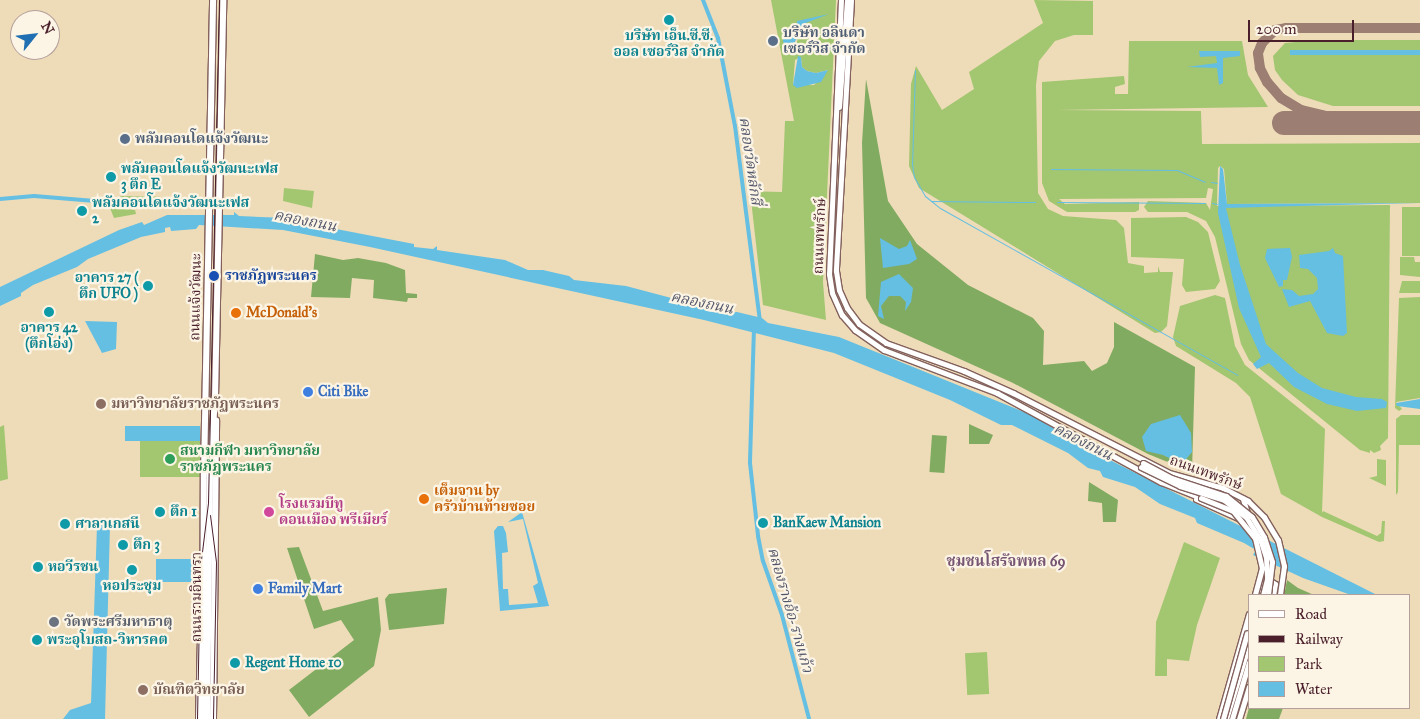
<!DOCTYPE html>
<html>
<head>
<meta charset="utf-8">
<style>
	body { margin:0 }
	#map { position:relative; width:1420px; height:719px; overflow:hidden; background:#eedcb9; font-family:"IM FELL Great Primer","Noto Serif Thai",serif }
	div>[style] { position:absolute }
	.green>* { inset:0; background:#a3c670; transform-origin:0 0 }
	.forest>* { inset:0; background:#82ab62; transform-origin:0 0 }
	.water>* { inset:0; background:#64bfe2; transform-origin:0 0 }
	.stream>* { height:1px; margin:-0.5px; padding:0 0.5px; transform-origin:0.5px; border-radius:0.5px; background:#64bfe2 }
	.canal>* { height:4px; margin:-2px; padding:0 2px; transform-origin:2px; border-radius:2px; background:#64bfe2 }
	.taxiway>* { height:10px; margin:-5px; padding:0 5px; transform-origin:5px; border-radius:5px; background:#9c7e72 }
	.runway>* { height:24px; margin:-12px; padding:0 12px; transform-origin:12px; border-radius:12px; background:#9c7e72 }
	.roads { filter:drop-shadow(1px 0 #83615d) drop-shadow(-1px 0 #83615d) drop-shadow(0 1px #83615d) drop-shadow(0 -1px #83615d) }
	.secondary>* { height:5px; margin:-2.5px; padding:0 2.5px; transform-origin:2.5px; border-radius:2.5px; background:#fff }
	.primary>* { height:5.5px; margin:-2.75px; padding:0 2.75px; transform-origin:2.75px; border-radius:2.75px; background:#fff }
	.rail>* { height:1px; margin:-0.5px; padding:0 0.5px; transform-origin:0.5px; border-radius:0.5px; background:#4a1f2b }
	.bridges { filter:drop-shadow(1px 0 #83615d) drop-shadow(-1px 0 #83615d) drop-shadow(0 1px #83615d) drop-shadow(0 -1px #83615d) }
	.secondary-bridge>* { height:5px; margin:-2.5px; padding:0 2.5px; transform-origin:2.5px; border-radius:2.5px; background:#fff }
	.dots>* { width:14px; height:14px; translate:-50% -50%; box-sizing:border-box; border:2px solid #fcf5e5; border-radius:50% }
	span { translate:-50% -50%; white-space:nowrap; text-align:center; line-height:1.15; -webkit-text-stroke:4.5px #fcf5e5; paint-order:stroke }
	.service-label { font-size:14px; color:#4e5e75; font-weight:700 }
	.left { translate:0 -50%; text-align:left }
	.culture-label { font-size:14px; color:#0d838f; font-weight:700 }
	.right { translate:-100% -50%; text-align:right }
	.street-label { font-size:14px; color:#4a1f2b }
	.transit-label { font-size:14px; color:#164399; font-weight:700 }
	.food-label { font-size:14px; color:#c56008; font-weight:700 }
	.shop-label { font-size:14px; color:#366cbe; font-weight:700 }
	.education-label { font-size:14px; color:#785e54; font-weight:700 }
	.leisure-label { font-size:14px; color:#27864d; font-weight:700 }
	.hotel-label { font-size:14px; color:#b23c85; font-weight:700 }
	.worship-label { font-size:14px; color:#5b616d; font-weight:700 }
	.water-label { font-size:15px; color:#53576b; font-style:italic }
	.neighbourhood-label { font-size:15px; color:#765473; font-weight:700 }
	.legend { position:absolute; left:1248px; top:594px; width:162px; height:115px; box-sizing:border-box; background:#fcf5e5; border:1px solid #b59f9b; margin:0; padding:6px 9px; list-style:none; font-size:15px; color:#4a1f2b }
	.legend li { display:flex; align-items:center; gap:10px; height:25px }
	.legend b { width:25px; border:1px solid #b59f9b }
	.north { position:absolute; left:10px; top:10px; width:50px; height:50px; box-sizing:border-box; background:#fcf5e5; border:1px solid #b59f9b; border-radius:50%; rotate:61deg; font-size:14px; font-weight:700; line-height:20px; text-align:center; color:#4a1f2b }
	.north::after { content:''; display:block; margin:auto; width:18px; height:22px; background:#1f6fb2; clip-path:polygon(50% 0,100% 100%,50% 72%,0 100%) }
	.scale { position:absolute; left:1248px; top:20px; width:106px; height:22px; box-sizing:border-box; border:2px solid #4a1f2b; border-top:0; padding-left:6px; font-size:15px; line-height:18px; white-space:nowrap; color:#4a1f2b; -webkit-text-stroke:4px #fcf5e5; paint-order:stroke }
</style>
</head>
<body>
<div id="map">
	<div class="green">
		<div style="clip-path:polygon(evenodd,771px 0,836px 0,823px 282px,826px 320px,763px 305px,750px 191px,782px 192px,785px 121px,794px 121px,771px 0,815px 17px,802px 24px,796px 45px,799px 51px,817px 51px,830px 46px,818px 52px,792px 51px,789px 44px,784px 28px,785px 32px,791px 34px,796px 25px,815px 17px,771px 0,801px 57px,802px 67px,807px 71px,816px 73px,828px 70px,814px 85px,793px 85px,795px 60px,801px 57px)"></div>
		<div style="clip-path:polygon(1034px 0,1093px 1px,1093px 35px,1074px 35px,1055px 41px,1039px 61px,1036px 85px,1038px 193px,1048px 209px,1063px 216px,1116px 220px,1124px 228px,1128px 263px,1144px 266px,1144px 273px,1158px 272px,1158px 266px,1160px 272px,1173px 272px,1167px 326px,1161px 332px,1155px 333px,919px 188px,909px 166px,911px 84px,916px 66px,942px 110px,974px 89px,969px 72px,1043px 23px)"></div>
		<div style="clip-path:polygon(1317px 40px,1420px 40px,1420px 106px,1333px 106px,1298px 95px,1282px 80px,1275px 70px,1273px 56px,1285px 43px)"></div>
		<div style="clip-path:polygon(1129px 41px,1242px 41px,1248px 75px,1268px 107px,1056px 110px,1201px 111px,1202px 144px,1420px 143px,1420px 203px,1227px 204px,1224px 169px,1220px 166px,1218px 168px,1217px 206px,1390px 205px,1388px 438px,1380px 446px,1381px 450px,1374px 453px,1370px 450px,1370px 453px,1360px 450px,1249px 360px,1241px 344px,1215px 237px,1206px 221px,1187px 212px,1148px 212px,1144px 207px,1148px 201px,1206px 203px,1210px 210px,1213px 189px,1208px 188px,1206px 198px,1059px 199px,1065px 204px,1139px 202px,1139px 210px,1135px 212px,1067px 212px,1049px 201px,1042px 183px,1042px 82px,1124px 76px,1125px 84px,1115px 87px,1115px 94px,1128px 94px)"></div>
		<div style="clip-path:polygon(284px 188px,314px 191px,312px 208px,283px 201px)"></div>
		<div style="left:120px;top:196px;width:40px;height:5px;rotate:1deg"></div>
		<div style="left:1402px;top:207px;width:18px;height:49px"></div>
		<div style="clip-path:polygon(110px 208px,135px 210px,136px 214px,114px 218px)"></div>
		<div style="clip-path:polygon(1186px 217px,1198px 222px,1208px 232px,1220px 281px,1215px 289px,1186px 292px,1182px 285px,1184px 259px,1131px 257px,1131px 218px)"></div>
		<div style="clip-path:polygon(1400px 257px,1414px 257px,1415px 262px,1420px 262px,1420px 277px,1400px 275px)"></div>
		<div style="clip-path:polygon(1402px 281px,1420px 281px,1420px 293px,1399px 293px)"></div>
		<div style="clip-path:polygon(1215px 295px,1225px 298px,1235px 346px,1245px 365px,1325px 429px,1322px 513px,1323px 511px,1377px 536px,1381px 533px,1382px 521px,1385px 521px,1384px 541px,1379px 542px,1322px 517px,1281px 494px,1250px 397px,1236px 383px,1176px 346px,1173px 337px,1180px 306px)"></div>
		<div style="clip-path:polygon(1420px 297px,1420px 398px,1396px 402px,1402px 409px,1399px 411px,1395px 408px,1399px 298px)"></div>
		<div style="clip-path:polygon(1401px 415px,1420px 415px,1420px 445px,1399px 445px,1398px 492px,1396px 495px,1396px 419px)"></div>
		<div style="clip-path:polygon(4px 425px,8px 479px,0 481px,0 427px)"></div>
		<div style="left:140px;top:441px;width:60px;height:36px"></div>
		<div style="clip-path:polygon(1377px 459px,1386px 460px,1386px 486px,1369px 478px,1377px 476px)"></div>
		<div style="clip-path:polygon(1184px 542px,1220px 558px,1197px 625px,1189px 661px,1167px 659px,1167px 676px,1155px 676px,1156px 622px)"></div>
		<div style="left:987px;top:652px;width:42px;height:22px;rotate:87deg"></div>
	</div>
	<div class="forest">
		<div style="clip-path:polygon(866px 79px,888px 201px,917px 244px,968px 285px,1033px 318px,1044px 331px,1043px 365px,1084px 361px,1092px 371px,1107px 363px,1114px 347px,1114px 322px,1195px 367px,1192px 472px,1148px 454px,1013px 383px,880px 323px,866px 298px,862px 143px)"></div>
		<div style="clip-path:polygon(315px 254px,343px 260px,358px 258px,386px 263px,405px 270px,406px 293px,417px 294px,417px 298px,408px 298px,407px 302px,373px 298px,374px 280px,352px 278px,350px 298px,311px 297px)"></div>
		<div style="clip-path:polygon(969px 424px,993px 435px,989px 444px,969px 444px)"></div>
		<div style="left:932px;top:435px;width:15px;height:37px;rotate:4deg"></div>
		<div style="clip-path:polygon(1089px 482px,1118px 500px,1116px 522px,1103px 522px,1102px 503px,1088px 501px)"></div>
		<div style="clip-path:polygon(299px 547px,323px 611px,378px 597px,381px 630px,374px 666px,309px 717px,289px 690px,354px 640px,341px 620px,314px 629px,287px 548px)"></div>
		<div style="clip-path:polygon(1287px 580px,1298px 588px,1314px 595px,1284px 595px)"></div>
		<div style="clip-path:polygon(447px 588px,444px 624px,389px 630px,385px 599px,389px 594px)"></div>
		<div style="clip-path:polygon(1249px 708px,1283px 708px,1279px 719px,1246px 719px)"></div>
	</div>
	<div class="water">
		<div style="clip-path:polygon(829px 14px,803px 24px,801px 35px,795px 41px,799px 51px,815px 47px,817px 50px,831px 46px,830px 50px,796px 53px,783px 42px,784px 27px,785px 32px,791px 34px,796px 31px,797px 21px)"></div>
		<div style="left:1420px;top:50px;width:5px;height:130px;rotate:90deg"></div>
		<div style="clip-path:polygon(1199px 51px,1240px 51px,1240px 56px,1223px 58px,1223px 83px,1219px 85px,1217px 68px,1187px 67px,1217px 63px,1216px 56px,1200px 57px)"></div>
		<div style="clip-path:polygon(798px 56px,801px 57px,802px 67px,807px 71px,816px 73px,828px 70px,821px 82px,797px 88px,793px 85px)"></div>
		<div style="clip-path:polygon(1220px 166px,1223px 169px,1227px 204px,1420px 203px,1226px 208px,1240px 265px,1266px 344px,1298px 373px,1322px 388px,1356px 397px,1382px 399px,1387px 402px,1386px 408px,1357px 411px,1327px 404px,1294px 387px,1269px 363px,1257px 369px,1253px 364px,1261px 357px,1239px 308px,1218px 213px)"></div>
		<div style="clip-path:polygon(234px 212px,239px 216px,287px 218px,309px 225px,317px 221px,331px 225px,331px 228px,414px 244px,414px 247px,433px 249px,437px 246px,437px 250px,505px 260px,528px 270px,543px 270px,569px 276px,574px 280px,626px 286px,728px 313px,737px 312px,762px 318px,768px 323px,839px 337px,1029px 414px,1106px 458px,1377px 595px,1351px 595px,1303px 578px,1253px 555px,1256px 550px,1244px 543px,1197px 523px,1195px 518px,1160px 504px,1135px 487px,1103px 477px,1100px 471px,1088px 468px,1068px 453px,1012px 425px,1001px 425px,950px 400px,834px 353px,704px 320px,370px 247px,283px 230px,199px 225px,196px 229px,171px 231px,170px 227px,165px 228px,165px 232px,141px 237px,88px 259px,77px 267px,33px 285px,21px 293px,21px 296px,0 306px,0 287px,119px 230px,142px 222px,144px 225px,167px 215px,234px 215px)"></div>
		<div style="clip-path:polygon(880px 238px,899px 249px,907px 246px,910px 240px,917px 259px,909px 264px,883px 268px)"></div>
		<div style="clip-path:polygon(1290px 248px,1292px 257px,1287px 280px,1283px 280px,1283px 286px,1279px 287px,1265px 258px,1267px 249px)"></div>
		<div style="clip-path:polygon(1333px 248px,1335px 253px,1343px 256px,1347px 333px,1343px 336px,1327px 333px,1310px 301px,1289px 307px,1282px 289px,1292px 290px,1299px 296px,1313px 294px,1318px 289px,1317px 278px,1308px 269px,1300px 268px,1299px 255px,1329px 251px)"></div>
		<div style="clip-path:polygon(899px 274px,913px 288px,911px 302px,905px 311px,906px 302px,900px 296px,889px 296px,881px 306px,884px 319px,878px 316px,881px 282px)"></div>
		<div style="clip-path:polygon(85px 321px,117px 322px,116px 349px,102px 353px)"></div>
		<div style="clip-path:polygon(1420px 399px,1420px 409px,1397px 406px,1396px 403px)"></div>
		<div style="clip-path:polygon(1180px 415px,1191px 433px,1192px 452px,1182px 464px,1163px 455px,1146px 451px,1142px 437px,1151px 424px)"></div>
		<div style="left:125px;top:426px;width:75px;height:15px"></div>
		<div style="clip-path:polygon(522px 512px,549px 606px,500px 611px,494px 531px,498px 526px,503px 526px,506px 533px,508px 552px,502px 553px,503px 589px,508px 589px,509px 605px,538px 603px,533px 586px,538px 583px,523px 519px,508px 522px)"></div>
		<div style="clip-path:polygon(97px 525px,110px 525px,105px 719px,63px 719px,70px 710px,91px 703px)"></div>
		<div style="left:156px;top:559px;width:40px;height:23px"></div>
	</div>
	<div class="stream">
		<div style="left:915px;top:70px;width:94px;rotate:91.8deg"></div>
		<div style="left:912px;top:164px;width:13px;rotate:81deg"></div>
		<div style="left:914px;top:177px;width:22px;rotate:60deg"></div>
		<div style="left:925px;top:196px;width:19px;rotate:39deg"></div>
		<div style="left:940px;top:208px;width:341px;rotate:29.3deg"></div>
		<div style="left:1051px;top:169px;width:126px;rotate:0.5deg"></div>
		<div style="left:1177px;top:170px;width:30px;rotate:23deg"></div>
		<div style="left:1211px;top:182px;width:6px;rotate:9deg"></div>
		<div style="left:931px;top:201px;width:104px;rotate:0.6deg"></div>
		<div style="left:1057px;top:202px;width:148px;rotate:0.4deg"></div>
		<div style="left:1212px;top:203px;width:5px;rotate:11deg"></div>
	</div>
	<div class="canal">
		<div style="left:703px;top:0;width:41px;rotate:68.5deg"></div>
		<div style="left:718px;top:38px;width:90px;rotate:79.1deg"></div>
		<div style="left:735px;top:126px;width:197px;rotate:82.7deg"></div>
		<div style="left:0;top:199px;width:34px;rotate:-5deg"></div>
		<div style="left:34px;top:196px;width:110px;rotate:4.7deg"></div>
		<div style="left:754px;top:327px;width:136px;rotate:91.7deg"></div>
		<div style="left:750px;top:463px;width:73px;rotate:83.7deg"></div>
		<div style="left:758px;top:536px;width:25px;rotate:79deg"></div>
		<div style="left:763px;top:561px;width:57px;rotate:70.6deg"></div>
		<div style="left:782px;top:615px;width:107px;rotate:75.4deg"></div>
	</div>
	<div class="taxiway">
		<div style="left:1356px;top:123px;width:57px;rotate:-166.7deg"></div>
		<div style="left:1301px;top:110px;width:23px;rotate:-149deg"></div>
		<div style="left:1281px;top:98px;width:21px;rotate:-131deg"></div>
		<div style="left:1267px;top:82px;width:16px;rotate:-117deg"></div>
		<div style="left:1260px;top:68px;width:15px;rotate:-98deg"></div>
		<div style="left:1258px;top:53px;width:11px;rotate:-68deg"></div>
		<div style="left:1262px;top:43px;width:18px;rotate:-45deg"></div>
		<div style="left:1275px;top:30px;width:11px;rotate:-10deg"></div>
		<div style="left:1286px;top:28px;width:134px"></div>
	</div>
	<div class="runway">
		<div style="left:1284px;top:123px;width:136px"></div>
	</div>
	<div class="roads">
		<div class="secondary">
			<div style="left:841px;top:0;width:274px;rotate:92.5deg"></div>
			<div style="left:829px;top:274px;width:19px;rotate:81deg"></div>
			<div style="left:832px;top:293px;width:24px;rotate:66deg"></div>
			<div style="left:842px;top:315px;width:20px;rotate:49deg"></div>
			<div style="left:855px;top:330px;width:35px;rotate:35deg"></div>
			<div style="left:884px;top:350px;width:121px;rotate:20.8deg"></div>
			<div style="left:997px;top:393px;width:187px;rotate:28.5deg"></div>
			<div style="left:1161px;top:482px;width:43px;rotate:21.8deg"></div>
			<div style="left:851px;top:0;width:271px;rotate:93.2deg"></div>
			<div style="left:836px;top:271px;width:19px;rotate:81deg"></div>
			<div style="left:839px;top:290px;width:20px;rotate:66deg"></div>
			<div style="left:847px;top:308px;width:20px;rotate:53deg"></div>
			<div style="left:859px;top:324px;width:33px;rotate:35deg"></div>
			<div style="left:886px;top:343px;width:83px;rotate:19.7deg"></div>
			<div style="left:964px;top:371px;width:54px;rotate:24.2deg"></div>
			<div style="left:1013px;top:393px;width:175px;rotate:27.1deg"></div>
			<div style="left:1169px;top:473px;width:56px;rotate:15.5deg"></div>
			<div style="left:1223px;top:488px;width:28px;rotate:27deg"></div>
			<div style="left:1248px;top:501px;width:23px;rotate:45deg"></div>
			<div style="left:1264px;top:517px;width:27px;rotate:59deg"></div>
			<div style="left:1278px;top:540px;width:27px;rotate:77deg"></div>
			<div style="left:1284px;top:566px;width:29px;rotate:98deg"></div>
			<div style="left:839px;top:107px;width:107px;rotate:-85.7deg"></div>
			<div style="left:1196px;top:499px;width:48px;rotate:24.4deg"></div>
			<div style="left:1240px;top:519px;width:9px;rotate:-41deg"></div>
			<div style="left:1247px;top:513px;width:15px;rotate:-106deg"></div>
			<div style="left:1259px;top:595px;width:13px;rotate:-67deg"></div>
			<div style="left:1264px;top:583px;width:6px;rotate:-31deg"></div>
			<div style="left:1269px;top:580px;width:7px;rotate:34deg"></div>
			<div style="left:1275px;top:584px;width:11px;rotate:100deg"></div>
			<div style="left:1247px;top:633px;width:6px;rotate:-72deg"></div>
			<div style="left:1219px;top:719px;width:109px;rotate:-74.1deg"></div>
			<div style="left:1226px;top:719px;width:78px;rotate:-73deg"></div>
			<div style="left:1232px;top:719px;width:59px;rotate:-73.4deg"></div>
			<div style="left:1239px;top:719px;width:34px;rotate:-73deg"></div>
		</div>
		<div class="primary">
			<div style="left:199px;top:719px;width:80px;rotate:-88.6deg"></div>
			<div style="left:203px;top:719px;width:246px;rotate:-89.8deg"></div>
			<div style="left:204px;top:473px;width:473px;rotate:-88.9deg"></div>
			<div style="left:207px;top:719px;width:244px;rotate:-89.3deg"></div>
			<div style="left:210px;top:475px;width:77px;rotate:-86.3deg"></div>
			<div style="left:215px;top:398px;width:398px;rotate:-88.8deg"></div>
			<div style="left:213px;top:719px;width:298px;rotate:-89.4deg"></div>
		</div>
	</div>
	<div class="rail">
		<div style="left:210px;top:515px;width:47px;rotate:82.7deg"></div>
		<div style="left:216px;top:562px;width:157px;rotate:91.1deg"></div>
		<div style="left:197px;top:719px;width:151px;rotate:-88.9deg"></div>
		<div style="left:200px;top:568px;width:65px;rotate:-83deg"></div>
		<div style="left:208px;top:503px;width:503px;rotate:-88.75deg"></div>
	</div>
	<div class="bridges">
		<div class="secondary-bridge">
			<div style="left:1143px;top:463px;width:32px;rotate:28deg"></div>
			<div style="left:1171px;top:478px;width:58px;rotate:18.1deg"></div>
			<div style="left:1226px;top:496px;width:33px;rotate:39deg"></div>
			<div style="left:1252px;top:517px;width:23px;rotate:59deg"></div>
			<div style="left:1264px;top:537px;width:26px;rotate:72deg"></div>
			<div style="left:1272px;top:562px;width:33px;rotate:97deg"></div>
			<div style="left:1141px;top:467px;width:43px;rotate:26deg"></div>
			<div style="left:1180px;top:486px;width:46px;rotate:17.7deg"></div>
			<div style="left:1224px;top:500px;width:28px;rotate:38deg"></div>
			<div style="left:1246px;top:517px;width:26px;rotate:58deg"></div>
			<div style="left:1260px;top:539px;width:19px;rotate:72deg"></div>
			<div style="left:1266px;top:557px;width:22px;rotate:87deg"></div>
			<div style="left:1267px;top:579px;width:16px;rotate:104deg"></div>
			<div style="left:1201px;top:498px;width:35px;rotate:22deg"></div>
			<div style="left:1233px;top:511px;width:35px;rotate:51deg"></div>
			<div style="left:1255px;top:538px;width:31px;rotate:77deg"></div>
			<div style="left:1262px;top:568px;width:28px;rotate:105deg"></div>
			<div style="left:1223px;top:719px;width:89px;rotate:-74.4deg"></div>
		</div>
	</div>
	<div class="dots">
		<div style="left:669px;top:20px;background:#0f9aa8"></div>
		<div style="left:773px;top:41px;background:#5c6f8a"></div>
		<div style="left:125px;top:139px;background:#5c6f8a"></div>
		<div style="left:111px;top:177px;background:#0f9aa8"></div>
		<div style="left:82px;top:211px;background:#0f9aa8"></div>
		<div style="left:214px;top:276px;background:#1a4fb4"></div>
		<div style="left:148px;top:286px;background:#0f9aa8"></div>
		<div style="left:49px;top:312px;background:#0f9aa8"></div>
		<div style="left:236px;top:313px;background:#e8710a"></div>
		<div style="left:308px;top:392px;background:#3f7fe0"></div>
		<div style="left:101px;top:404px;background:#8d6e63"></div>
		<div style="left:170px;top:459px;background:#2e9e5b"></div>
		<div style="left:424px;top:499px;background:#e8710a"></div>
		<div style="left:160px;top:512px;background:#0f9aa8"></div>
		<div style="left:269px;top:512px;background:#d1479c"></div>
		<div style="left:763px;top:523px;background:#0f9aa8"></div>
		<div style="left:65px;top:524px;background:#0f9aa8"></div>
		<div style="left:123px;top:545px;background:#0f9aa8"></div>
		<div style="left:38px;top:567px;background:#0f9aa8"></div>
		<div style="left:132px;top:570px;background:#0f9aa8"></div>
		<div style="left:258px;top:589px;background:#3f7fe0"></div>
		<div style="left:54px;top:622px;background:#6b7280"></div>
		<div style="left:37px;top:640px;background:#0f9aa8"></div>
		<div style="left:235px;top:663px;background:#0f9aa8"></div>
		<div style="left:143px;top:690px;background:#8d6e63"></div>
	</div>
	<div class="service-label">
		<span class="left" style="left:783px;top:41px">บริษัท อลินดา<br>เซอร์วิส จำกัด</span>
		<span class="left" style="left:135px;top:139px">พลัมคอนโดแจ้งวัฒนะ</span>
	</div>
	<div class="culture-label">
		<span style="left:669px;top:44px">บริษัท เอ็น.ซี.ซี.<br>ออล เซอร์วิส จำกัด</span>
		<span class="left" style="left:121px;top:177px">พลัมคอนโดแจ้งวัฒนะเฟส<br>3 ตึก E</span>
		<span class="left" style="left:92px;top:211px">พลัมคอนโดแจ้งวัฒนะเฟส<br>2</span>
		<span class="right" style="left:138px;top:286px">อาคาร 27 (<br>ตึก UFO )</span>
		<span style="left:49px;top:336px">อาคาร 42<br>(ตึกโอ่ง)</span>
		<span class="left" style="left:170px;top:512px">ตึก 1</span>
		<span class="left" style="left:773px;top:523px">BanKaew Mansion</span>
		<span class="left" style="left:75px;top:524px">ศาลาเกสนี</span>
		<span class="left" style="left:133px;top:545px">ตึก 3</span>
		<span class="left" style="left:48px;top:567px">หอวีรชน</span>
		<span style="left:132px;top:586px">หอประชุม</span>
		<span class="left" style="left:47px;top:640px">พระอุโบสถ-วิหารคต</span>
		<span class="left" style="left:245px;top:663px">Regent Home 10</span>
	</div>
	<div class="street-label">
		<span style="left:820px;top:236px;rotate:-88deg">ถนนเทพรักษ์</span>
		<span style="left:196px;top:297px;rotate:-89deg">ถนนแจ้งวัฒนะ</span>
		<span style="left:1206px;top:473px;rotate:20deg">ถนนเทพรักษ์</span>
		<span style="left:197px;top:597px;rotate:-90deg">ถนนรามอินทรา</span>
	</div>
	<div class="transit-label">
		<span class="left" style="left:225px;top:276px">ราชภัฏพระนคร</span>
	</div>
	<div class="food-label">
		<span class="left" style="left:246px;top:313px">McDonald's</span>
		<span class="left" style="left:434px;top:499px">เต็มจาน by<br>ครัวบ้านท้ายซอย</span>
	</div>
	<div class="shop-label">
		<span class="left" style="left:318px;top:392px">Citi Bike</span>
		<span class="left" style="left:268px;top:589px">Family Mart</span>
	</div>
	<div class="education-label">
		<span class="left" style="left:111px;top:404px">มหาวิทยาลัยราชภัฏพระนคร</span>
		<span class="left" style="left:153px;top:690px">บัณฑิตวิทยาลัย</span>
	</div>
	<div class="leisure-label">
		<span class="left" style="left:180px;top:459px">สนามกีฬา มหาวิทยาลัย<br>ราชภัฎพระนคร</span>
	</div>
	<div class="hotel-label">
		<span class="left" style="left:279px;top:512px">โรงแรมบีทู<br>ดอนเมือง พรีเมียร์</span>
	</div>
	<div class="worship-label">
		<span class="left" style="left:64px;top:622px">วัดพระศรีมหาธาตุ</span>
	</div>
	<div class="water-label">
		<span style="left:750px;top:161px;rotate:82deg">คลองวัดหลักสี่</span>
		<span style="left:305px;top:221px;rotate:11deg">คลองถนน</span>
		<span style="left:702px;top:303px;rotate:12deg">คลองถนน</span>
		<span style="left:1083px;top:442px;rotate:27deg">คลองถนน</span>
		<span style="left:790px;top:610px;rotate:74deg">คลองรางอ้อ-รางแก้ว</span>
	</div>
	<div class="neighbourhood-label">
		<span style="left:1006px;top:562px">ชุมชนโสรัจพหล 69</span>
	</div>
	<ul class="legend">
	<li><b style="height:6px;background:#fff"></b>Road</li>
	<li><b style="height:6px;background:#4a1f2b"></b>Railway</li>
	<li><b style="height:14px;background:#a3c670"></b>Park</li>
	<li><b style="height:14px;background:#64bfe2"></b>Water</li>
	</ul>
	<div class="north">N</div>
	<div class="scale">200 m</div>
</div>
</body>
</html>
